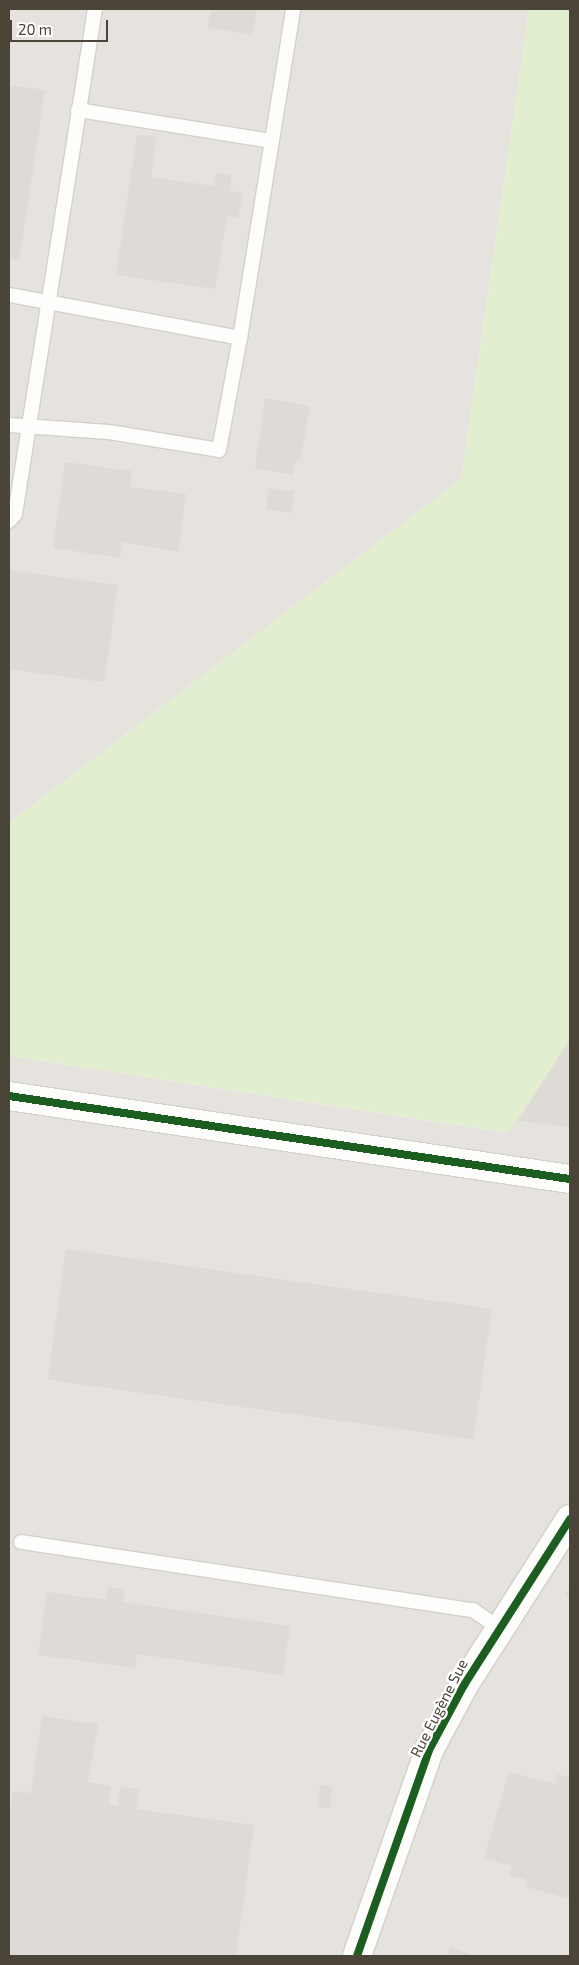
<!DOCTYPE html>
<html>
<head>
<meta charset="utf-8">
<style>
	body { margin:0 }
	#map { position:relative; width:579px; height:1965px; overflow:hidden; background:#f4f2ee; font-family:"Exo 2",sans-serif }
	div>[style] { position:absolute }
	.industrial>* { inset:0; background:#e6e2de }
	.green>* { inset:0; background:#e1eecf }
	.building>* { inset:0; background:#dedbd6; transform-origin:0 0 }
	.roads { filter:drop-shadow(1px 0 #d2d0cb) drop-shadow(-1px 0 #d2d0cb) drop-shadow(0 1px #d2d0cb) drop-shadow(0 -1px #d2d0cb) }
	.lane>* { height:14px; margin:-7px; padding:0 7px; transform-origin:7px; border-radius:7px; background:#fdfdfc }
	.street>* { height:28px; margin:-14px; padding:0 14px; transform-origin:14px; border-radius:14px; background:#fdfdfc }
	.cycleway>* { height:8px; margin:-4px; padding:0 4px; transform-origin:4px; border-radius:4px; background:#1b5e20 }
	span { translate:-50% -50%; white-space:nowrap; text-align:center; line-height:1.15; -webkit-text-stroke:4.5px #fff; paint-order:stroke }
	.street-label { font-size:15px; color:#4b4439 }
	.frame { position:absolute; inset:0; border:10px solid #4b4439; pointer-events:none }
	.scale { position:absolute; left:10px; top:20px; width:98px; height:22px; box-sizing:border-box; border:2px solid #4b4439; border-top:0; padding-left:6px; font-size:15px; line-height:18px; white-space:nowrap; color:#4b4439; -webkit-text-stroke:4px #fff; paint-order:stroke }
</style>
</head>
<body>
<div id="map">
	<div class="industrial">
		<div style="clip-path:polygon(9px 9px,529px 9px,461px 479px,9px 823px)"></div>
		<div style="clip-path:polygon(570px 1040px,570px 1956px,9px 1956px,9px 1056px,507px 1133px)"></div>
	</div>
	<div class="green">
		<div style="clip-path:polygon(529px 9px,570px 9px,570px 1040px,508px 1133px,9px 1056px,9px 823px,461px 479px)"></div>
	</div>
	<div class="building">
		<div style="clip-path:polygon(211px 9px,257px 9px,252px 35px,208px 28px)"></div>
		<div style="clip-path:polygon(9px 85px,45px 90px,19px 260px,9px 259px)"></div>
		<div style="clip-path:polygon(137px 134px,156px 137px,151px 177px,214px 186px,216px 173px,231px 175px,230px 191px,243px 193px,238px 218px,227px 216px,215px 289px,116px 275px)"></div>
		<div style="clip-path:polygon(265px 398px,310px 406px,300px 461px,296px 460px,293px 475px,255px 468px)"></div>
		<div style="clip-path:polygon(65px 462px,132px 471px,130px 487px,186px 494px,178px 552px,122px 542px,120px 558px,53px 548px)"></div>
		<div style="left:269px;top:488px;width:25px;height:22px;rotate:7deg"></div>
		<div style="left:9px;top:570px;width:110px;height:98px;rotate:8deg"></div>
		<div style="clip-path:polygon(570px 1039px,570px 1127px,518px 1121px)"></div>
		<div style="left:66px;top:1249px;width:430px;height:132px;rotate:8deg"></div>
		<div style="clip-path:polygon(108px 1587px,125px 1589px,123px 1602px,290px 1626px,283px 1675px,137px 1654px,135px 1668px,38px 1655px,47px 1592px,107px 1600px)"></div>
		<div style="clip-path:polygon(570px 1588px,570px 1599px,565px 1594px)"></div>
		<div style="clip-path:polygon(42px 1716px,98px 1724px,88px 1782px,111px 1786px,109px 1804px,118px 1806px,120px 1787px,139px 1789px,136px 1809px,254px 1825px,236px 1956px,9px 1956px,9px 1818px,13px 1791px,31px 1793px)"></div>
		<div style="clip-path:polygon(509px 1772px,555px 1784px,557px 1774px,570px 1778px,570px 1899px,526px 1887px,528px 1880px,509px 1875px,512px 1866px,484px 1858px)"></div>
		<div style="left:320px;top:1785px;width:12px;height:22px;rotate:5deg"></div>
		<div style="clip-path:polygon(450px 1947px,477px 1956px,446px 1956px)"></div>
	</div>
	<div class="roads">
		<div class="lane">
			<div style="left:78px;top:110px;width:196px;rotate:9.1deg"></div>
			<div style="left:9px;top:295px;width:235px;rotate:10.5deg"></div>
			<div style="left:240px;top:338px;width:333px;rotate:-80.8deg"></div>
			<div style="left:9px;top:425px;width:100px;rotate:4deg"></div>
			<div style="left:109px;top:432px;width:111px;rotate:9.3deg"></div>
			<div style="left:219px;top:450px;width:114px;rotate:-79.4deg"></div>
			<div style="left:9px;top:521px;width:9px;rotate:-49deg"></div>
			<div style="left:15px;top:514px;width:511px;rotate:-81deg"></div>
			<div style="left:21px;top:1542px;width:457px;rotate:8.6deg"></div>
			<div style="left:473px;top:1610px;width:33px;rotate:35deg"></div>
		</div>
		<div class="street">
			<div style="left:9px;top:1096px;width:567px;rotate:8.42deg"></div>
			<div style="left:357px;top:1956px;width:218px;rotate:-70.7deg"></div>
			<div style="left:429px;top:1750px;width:74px;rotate:-61.7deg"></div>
			<div style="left:464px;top:1685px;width:197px;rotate:-57.4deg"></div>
		</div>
	</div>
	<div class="cycleway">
		<div style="left:9px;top:1096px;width:567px;rotate:8.42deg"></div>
		<div style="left:357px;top:1956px;width:218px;rotate:-70.7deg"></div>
		<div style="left:429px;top:1750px;width:74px;rotate:-61.7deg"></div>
		<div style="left:464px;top:1685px;width:197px;rotate:-57.4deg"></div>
	</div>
	<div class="street-label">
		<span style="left:439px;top:1708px;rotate:-63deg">Rue Eugène Sue</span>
	</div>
	<div class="frame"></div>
	<div class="scale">20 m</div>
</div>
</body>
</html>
